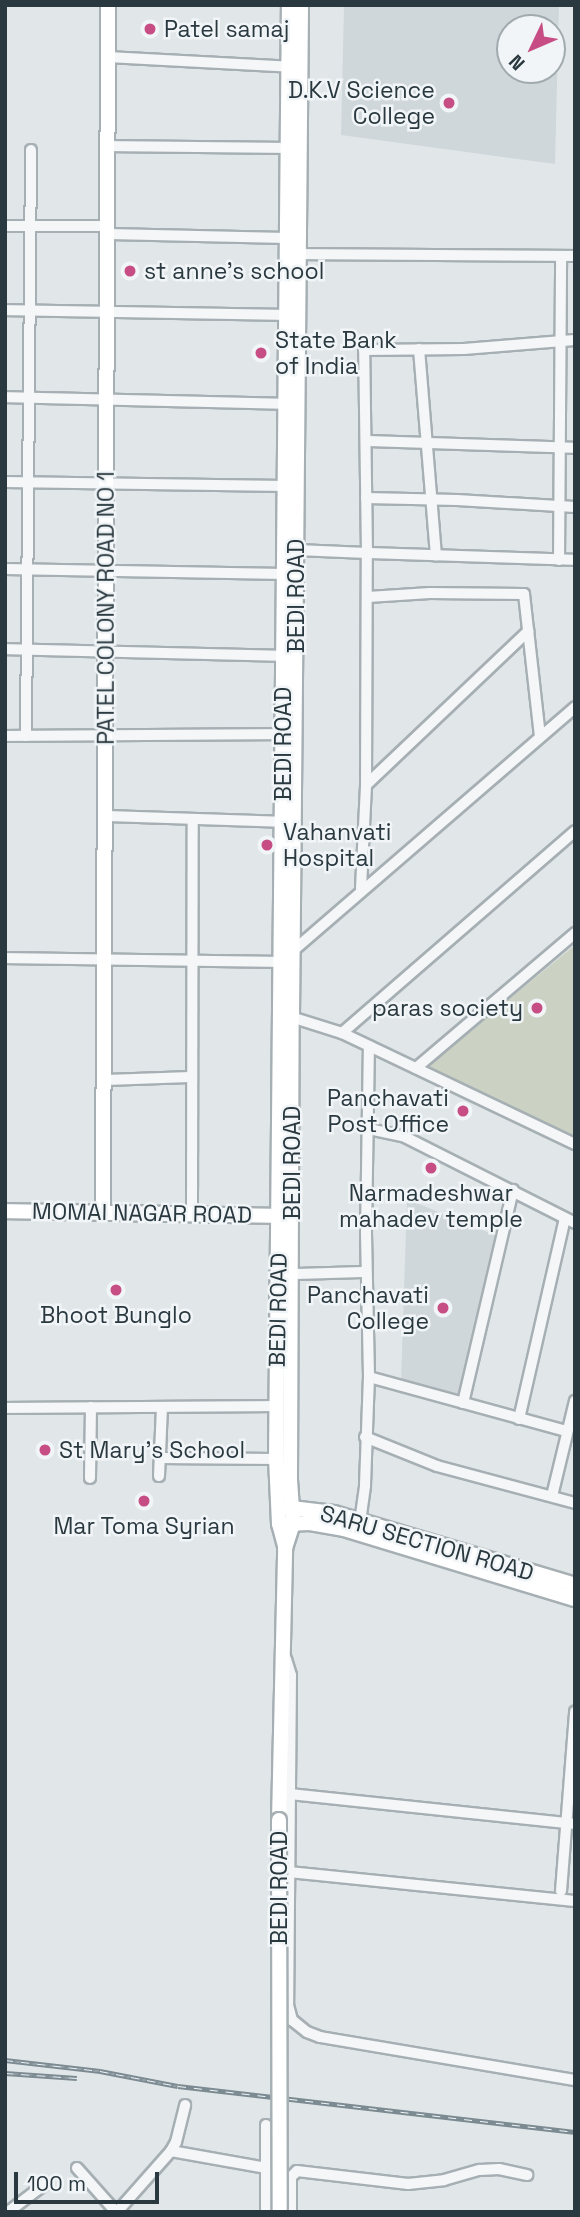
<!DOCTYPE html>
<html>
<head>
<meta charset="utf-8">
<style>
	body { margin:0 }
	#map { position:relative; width:580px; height:2217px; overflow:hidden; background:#e1e7e9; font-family:"Space Grotesk",sans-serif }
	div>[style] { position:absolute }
	.built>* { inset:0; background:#d0d7db }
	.green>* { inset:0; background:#cbd2c3 }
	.roads { filter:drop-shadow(2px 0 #a6afb3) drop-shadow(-2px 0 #a6afb3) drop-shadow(0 2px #a6afb3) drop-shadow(0 -2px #a6afb3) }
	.street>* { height:10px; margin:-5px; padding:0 5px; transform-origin:5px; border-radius:5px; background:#f4f6f8 }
	.secondary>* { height:14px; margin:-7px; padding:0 7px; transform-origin:7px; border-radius:7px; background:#fff }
	.rail>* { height:5px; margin-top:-2.5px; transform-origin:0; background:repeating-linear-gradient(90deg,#f1f5f7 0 8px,#7c8b92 0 16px); box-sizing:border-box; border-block:2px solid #7c8b92 }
	.bridges { filter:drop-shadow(2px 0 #a6afb3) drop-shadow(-2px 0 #a6afb3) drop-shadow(0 2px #a6afb3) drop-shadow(0 -2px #a6afb3) }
	.secondary-bridge>* { height:14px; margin:-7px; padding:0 7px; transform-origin:7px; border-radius:7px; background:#fff }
	.dots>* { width:19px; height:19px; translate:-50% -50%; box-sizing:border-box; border:4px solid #f1f5f7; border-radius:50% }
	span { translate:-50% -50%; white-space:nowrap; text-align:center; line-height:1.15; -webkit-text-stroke:5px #f1f5f7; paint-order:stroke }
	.poi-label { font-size:23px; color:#2a3940 }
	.left { translate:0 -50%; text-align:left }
	.right { translate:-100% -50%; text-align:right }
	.street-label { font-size:23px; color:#2a3940 }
	.frame { position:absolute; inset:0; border:7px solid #2a3940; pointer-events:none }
	.north { position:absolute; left:496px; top:14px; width:70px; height:70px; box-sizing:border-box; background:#f1f5f7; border:2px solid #a1aaae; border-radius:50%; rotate:226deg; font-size:19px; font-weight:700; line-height:28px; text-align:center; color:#2a3940 }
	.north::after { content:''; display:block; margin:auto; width:24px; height:32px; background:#c74e84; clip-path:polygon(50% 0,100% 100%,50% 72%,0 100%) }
	.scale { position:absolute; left:14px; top:2172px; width:145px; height:32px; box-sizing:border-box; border:4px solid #2a3940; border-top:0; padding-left:9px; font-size:21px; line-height:24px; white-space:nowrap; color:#2a3940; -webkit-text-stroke:5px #f1f5f7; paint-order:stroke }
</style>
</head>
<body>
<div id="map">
	<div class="built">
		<div style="clip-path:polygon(evenodd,344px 5px,559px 5px,555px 164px,341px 135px,344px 5px,510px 28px,552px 28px,552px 70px,510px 70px,510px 28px)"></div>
		<div style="clip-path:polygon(407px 1199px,497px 1236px,461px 1402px,401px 1381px)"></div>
	</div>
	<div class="green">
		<div style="clip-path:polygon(575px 945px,575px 1142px,423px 1070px)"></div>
	</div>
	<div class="roads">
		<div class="street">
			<div style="left:108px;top:57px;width:182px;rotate:3.1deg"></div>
			<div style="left:107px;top:146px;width:180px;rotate:0.6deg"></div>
			<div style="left:5px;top:226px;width:104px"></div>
			<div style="left:109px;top:234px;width:177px;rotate:1.3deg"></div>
			<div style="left:295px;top:254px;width:280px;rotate:0.4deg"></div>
			<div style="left:5px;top:310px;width:280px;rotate:1deg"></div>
			<div style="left:419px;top:349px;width:207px;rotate:85.3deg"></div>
			<div style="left:5px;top:397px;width:282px;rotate:1.4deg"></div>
			<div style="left:366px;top:441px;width:209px;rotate:1.9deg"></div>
			<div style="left:5px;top:482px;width:281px;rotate:0.8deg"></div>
			<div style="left:366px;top:498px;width:91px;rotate:1.3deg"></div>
			<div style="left:457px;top:500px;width:118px;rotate:3.4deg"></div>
			<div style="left:297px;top:550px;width:70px;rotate:2.5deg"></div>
			<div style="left:367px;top:553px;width:203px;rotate:-90.8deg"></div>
			<div style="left:364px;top:350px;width:100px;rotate:-0.6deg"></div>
			<div style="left:464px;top:349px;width:111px;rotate:-4.6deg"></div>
			<div style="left:559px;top:560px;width:304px;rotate:-89.6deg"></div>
			<div style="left:5px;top:569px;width:280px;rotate:1deg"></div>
			<div style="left:368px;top:597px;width:62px;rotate:-3.7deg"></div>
			<div style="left:430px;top:593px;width:94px;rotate:0.6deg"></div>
			<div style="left:524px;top:594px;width:144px;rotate:83.6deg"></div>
			<div style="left:5px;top:649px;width:279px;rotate:1.4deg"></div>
			<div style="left:5px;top:736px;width:283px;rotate:-0.4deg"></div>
			<div style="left:26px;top:736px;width:586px;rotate:-89.51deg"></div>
			<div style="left:366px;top:785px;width:224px;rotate:-43.5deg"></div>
			<div style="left:105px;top:816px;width:178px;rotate:1.9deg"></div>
			<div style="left:361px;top:888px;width:103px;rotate:-87.2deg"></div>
			<div style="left:366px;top:785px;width:232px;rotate:-89.8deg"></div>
			<div style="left:367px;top:553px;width:208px;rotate:1.9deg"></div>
			<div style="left:5px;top:958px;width:275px;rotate:0.8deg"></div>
			<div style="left:280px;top:962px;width:390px;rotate:-40.8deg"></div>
			<div style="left:288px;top:1016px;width:57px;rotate:17.5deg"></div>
			<div style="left:342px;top:1033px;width:258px;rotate:25.5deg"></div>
			<div style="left:342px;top:1033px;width:308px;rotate:-40.9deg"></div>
			<div style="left:416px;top:1068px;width:209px;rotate:-40.3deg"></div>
			<div style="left:104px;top:1080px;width:88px;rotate:-2deg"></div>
			<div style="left:369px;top:1129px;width:35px;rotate:12deg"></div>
			<div style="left:403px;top:1136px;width:193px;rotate:26.8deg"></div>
			<div style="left:192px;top:1214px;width:395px;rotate:-89.9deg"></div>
			<div style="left:293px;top:1274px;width:73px;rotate:-1.6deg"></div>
			<div style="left:369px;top:1377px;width:205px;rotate:15.3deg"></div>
			<div style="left:463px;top:1403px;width:219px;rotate:-76.8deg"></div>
			<div style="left:5px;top:1408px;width:272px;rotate:-0.4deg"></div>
			<div style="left:519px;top:1419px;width:206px;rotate:-77.1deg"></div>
			<div style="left:365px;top:1437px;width:78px;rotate:21.9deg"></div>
			<div style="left:437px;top:1466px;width:143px;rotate:15deg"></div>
			<div style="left:160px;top:1458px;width:116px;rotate:0.5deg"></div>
			<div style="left:159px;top:1476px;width:69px;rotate:-87.5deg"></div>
			<div style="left:90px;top:1478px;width:71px;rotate:-89.2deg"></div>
			<div style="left:552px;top:1496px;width:98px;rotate:-76.4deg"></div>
			<div style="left:360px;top:1522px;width:37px;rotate:-82deg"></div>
			<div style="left:365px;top:1485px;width:108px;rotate:-87.9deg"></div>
			<div style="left:369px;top:1377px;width:144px;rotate:-91.2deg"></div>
			<div style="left:366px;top:1233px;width:187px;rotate:-89.1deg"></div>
			<div style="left:286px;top:1659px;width:17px;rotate:73deg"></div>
			<div style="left:291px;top:1675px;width:330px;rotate:90.5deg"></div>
			<div style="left:288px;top:2005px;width:16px;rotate:75deg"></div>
			<div style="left:292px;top:2020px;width:19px;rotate:39deg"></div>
			<div style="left:307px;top:2032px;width:14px;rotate:21deg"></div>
			<div style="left:320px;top:2037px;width:259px;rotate:9.6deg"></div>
			<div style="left:290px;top:1794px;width:287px;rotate:6deg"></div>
			<div style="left:289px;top:1872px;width:287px;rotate:5.8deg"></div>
			<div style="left:561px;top:1891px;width:180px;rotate:-85.5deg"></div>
			<div style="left:171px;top:2151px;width:97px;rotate:10.1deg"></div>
			<div style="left:77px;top:2168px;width:59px;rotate:48.4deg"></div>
			<div style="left:8px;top:2212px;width:46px;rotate:-37.1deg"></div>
			<div style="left:117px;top:2212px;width:81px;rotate:-48.5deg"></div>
			<div style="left:171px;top:2151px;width:10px;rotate:-61deg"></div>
			<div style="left:176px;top:2142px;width:38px;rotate:-76deg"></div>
			<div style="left:266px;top:2212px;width:87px;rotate:-90deg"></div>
			<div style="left:291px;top:2212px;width:35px;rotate:-90deg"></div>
			<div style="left:291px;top:2177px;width:8px;rotate:-45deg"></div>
			<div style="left:297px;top:2171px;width:112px;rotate:6.7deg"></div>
			<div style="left:408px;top:2184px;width:36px;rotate:-6deg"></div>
			<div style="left:444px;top:2180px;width:37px;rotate:-16deg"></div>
			<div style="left:480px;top:2170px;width:19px;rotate:-3deg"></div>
			<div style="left:499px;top:2169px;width:29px;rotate:12deg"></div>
		</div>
		<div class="secondary">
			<div style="left:5px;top:1211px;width:274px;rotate:1deg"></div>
			<div style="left:103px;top:1211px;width:1206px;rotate:-89.76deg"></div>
			<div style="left:283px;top:1507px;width:51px;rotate:6.7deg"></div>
			<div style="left:334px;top:1513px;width:252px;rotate:16.6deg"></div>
			<div style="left:284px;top:1524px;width:26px;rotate:-2deg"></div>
			<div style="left:310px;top:1523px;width:35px;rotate:10deg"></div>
			<div style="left:344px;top:1529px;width:241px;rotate:16.9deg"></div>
			<div style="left:285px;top:1546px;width:23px;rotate:-105deg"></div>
			<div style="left:279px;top:1524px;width:65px;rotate:-92.6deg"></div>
			<div style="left:276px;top:1459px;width:1454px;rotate:-89.49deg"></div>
			<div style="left:279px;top:1820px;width:272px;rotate:-88.7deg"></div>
			<div style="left:285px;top:1548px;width:26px;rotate:-72deg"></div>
			<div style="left:293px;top:1523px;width:43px;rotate:-94deg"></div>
			<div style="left:290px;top:1480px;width:463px;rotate:-89.8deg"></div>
			<div style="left:292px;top:1017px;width:1012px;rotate:-89.49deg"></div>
		</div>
	</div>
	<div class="rail">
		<div style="left:5px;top:2060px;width:96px;rotate:6.6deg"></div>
		<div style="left:100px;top:2071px;width:79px;rotate:10.9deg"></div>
		<div style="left:178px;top:2086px;width:400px;rotate:6.6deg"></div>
		<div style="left:5px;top:2073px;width:72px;rotate:4deg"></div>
	</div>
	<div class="bridges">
		<div class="secondary-bridge">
			<div style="left:279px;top:1820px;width:392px;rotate:89.9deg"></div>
		</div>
	</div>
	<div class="dots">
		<div style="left:150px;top:29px;background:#c74e84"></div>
		<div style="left:449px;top:103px;background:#c74e84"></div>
		<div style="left:130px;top:271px;background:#c74e84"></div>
		<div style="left:261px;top:353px;background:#c74e84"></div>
		<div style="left:267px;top:845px;background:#c74e84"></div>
		<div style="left:537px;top:1008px;background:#c74e84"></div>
		<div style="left:463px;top:1111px;background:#c74e84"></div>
		<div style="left:431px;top:1168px;background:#c74e84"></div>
		<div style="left:116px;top:1290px;background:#c74e84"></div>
		<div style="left:443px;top:1308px;background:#c74e84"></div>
		<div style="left:45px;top:1450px;background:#c74e84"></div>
		<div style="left:144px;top:1501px;background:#c74e84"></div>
	</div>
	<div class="poi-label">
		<span class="left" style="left:164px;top:29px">Patel samaj</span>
		<span class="right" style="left:435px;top:103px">D.K.V Science<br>College</span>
		<span class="left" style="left:144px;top:271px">st anne's school</span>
		<span class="left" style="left:275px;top:353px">State Bank<br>of India</span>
		<span class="left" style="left:283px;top:845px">Vahanvati<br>Hospital</span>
		<span class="right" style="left:523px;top:1008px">paras society</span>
		<span class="right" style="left:449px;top:1111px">Panchavati<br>Post Office</span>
		<span style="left:431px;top:1206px">Narmadeshwar<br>mahadev temple</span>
		<span class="right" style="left:429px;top:1308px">Panchavati<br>College</span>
		<span style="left:116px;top:1315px">Bhoot Bunglo</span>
		<span class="left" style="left:59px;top:1450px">St Mary's School</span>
		<span style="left:144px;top:1526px">Mar Toma Syrian</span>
	</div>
	<div class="street-label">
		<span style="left:296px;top:596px;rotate:-90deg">BEDI ROAD</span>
		<span style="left:106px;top:608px;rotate:-90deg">PATEL COLONY ROAD NO 1</span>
		<span style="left:283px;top:744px;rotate:-90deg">BEDI ROAD</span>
		<span style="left:292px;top:1163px;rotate:-90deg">BEDI ROAD</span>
		<span style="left:142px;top:1213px;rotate:1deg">MOMAI NAGAR ROAD</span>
		<span style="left:278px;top:1310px;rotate:-89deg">BEDI ROAD</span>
		<span style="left:427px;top:1543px;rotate:16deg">SARU SECTION ROAD</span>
		<span style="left:279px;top:1888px;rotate:-90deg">BEDI ROAD</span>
	</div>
	<div class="frame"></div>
	<div class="north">N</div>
	<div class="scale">100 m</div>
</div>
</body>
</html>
